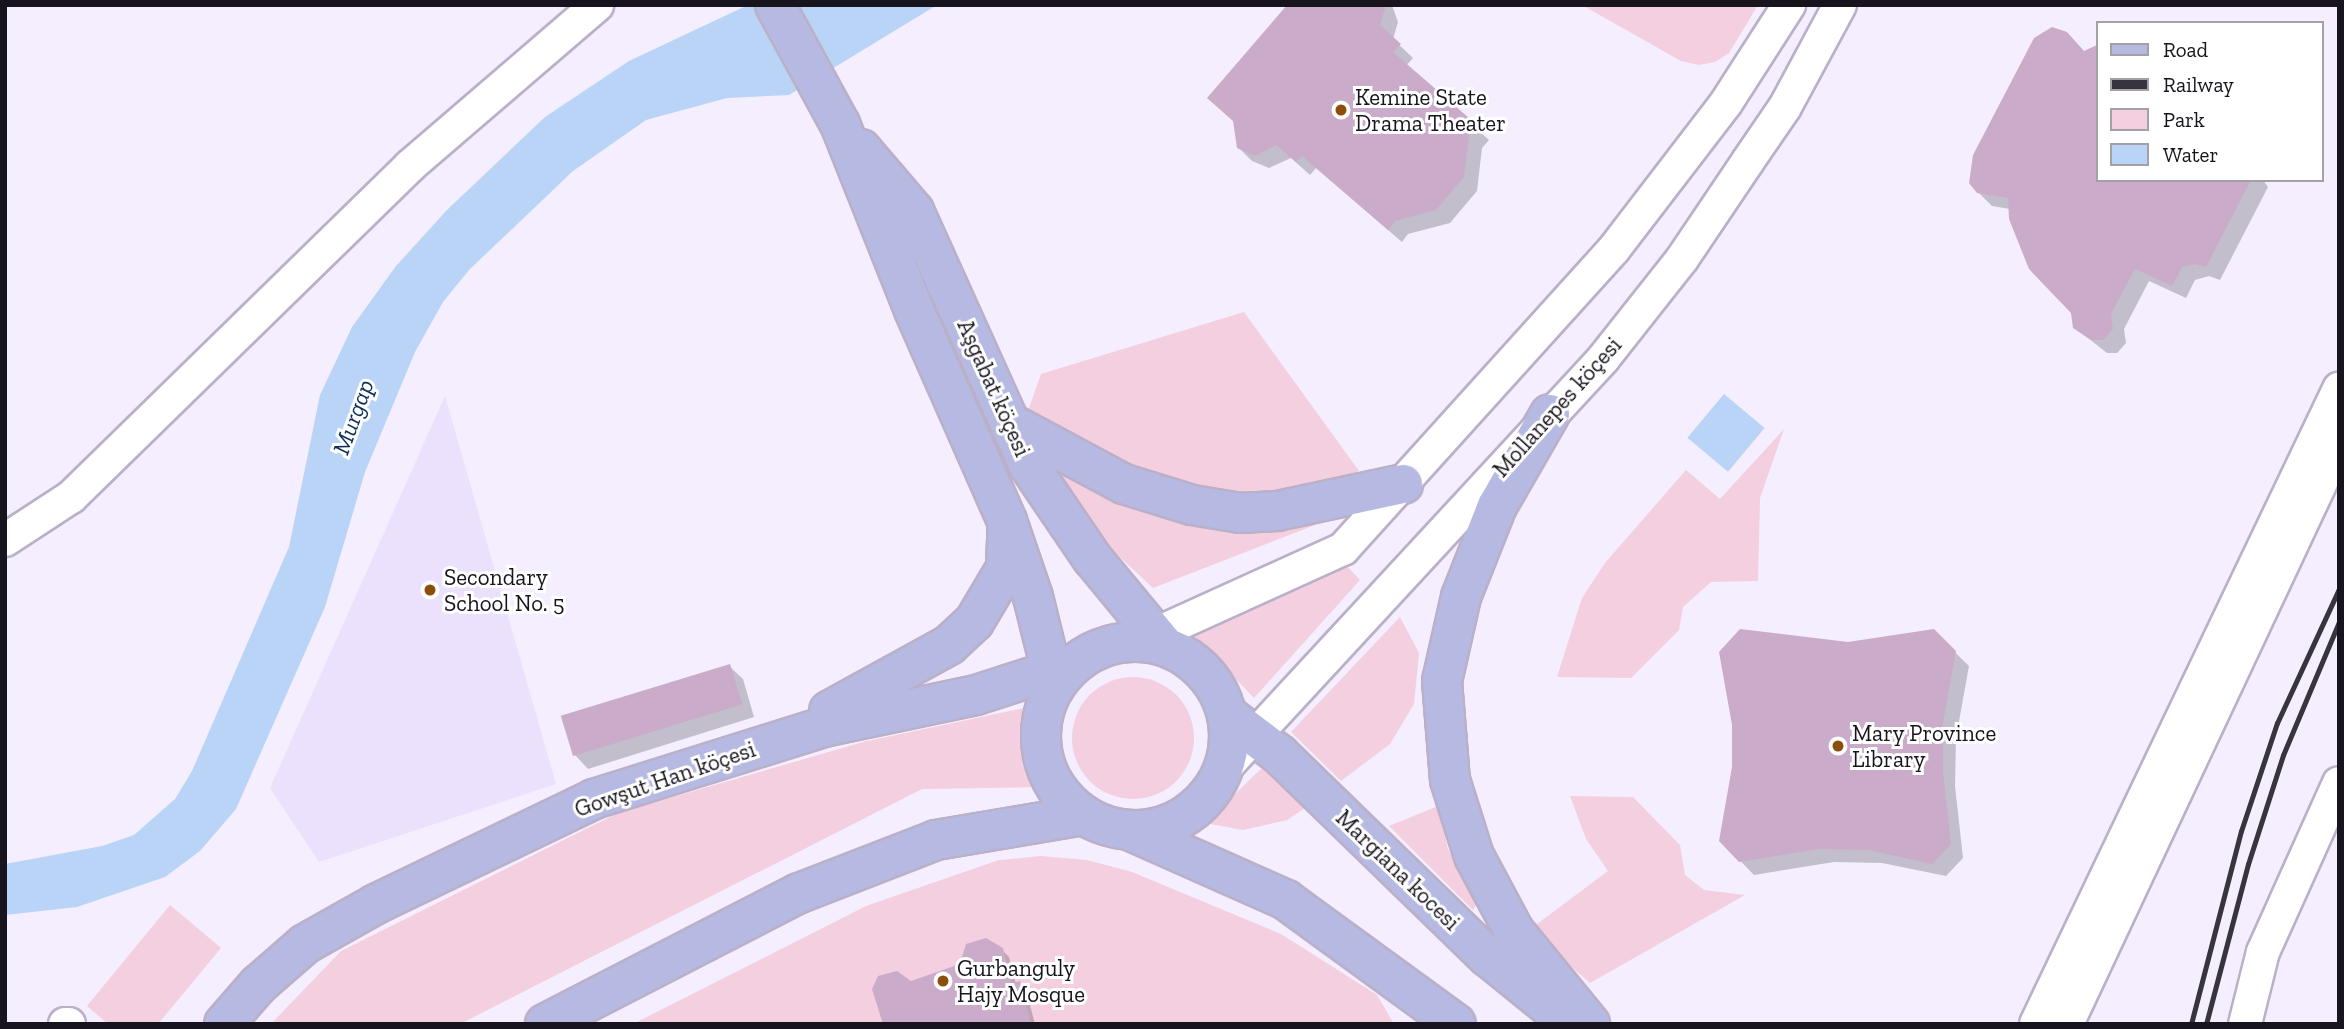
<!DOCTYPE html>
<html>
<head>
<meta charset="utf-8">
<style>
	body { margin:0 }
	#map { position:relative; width:2344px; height:1029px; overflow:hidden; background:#f4eefe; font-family:"Zilla Slab",serif }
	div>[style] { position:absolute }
	.built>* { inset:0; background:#ece1fc }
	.green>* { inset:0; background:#f3cfdf }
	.round { border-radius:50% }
	.water>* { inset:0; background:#b9d4f7; transform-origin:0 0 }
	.shadow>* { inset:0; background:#0003 }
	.building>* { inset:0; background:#cbabca; transform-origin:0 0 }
	.roads { filter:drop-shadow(2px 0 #bab0c9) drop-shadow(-2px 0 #bab0c9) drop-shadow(0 2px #bab0c9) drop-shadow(0 -2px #bab0c9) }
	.minor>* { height:32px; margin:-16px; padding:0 16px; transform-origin:16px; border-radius:16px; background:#fff }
	.major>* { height:38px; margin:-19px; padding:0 19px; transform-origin:19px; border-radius:19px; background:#b6bae2 }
	.major>.ring { margin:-19px; padding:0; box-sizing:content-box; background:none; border:38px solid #b6bae2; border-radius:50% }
	.rail>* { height:5px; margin:-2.5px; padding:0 2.5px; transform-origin:2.5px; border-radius:2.5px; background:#38343e }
	.dots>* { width:19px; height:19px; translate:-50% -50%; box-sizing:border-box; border:4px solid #fff; border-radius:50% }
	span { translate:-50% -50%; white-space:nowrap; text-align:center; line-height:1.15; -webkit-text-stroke:6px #fff; paint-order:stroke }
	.poi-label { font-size:23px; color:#18141d }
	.left { translate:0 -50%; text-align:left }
	.street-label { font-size:23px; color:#18141d }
	.water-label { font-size:24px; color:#0c2f5a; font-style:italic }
	.frame { position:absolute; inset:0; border:7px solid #18141d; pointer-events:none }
	.legend { position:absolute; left:2096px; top:21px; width:228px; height:161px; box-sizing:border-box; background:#fff; border:2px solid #a3a1a5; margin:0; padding:9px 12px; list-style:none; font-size:21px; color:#18141d }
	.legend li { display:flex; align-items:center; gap:14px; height:35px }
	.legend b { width:35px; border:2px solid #a3a1a5 }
</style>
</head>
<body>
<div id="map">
	<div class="built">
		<div style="clip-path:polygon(445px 396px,556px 784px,319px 862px,270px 788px)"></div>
	</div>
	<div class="green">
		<div style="clip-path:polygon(1582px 5px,1758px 5px,1729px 53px,1715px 62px,1699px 65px,1681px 61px)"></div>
		<div style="clip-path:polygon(1244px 312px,1359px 471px,1318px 492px,1186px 497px,1027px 414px,1041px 374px)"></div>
		<div style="clip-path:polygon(1784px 429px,1760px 498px,1758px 581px,1711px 582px,1683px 607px,1679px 630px,1631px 678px,1557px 677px,1582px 598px,1605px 563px,1686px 470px,1720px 499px)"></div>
		<div style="clip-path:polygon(1055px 464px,1122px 502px,1329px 507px,1315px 525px,1153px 588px,1093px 532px)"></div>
		<div style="clip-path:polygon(1345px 564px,1360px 580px,1254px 698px,1190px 631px,1299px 589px)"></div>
		<div style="clip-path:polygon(1400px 617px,1419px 653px,1414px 704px,1390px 744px,1341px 781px,1291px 732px)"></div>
		<div class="round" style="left:1072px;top:677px;width:122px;height:122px"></div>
		<div style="clip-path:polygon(1029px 707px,1026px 758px,1041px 787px,922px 789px,460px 1024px,271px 1024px,341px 951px,618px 813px,863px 742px)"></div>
		<div style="clip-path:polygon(1265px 765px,1305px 808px,1287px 820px,1243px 830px,1205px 823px)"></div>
		<div style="clip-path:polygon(1570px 796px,1633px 797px,1680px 845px,1685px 875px,1704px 890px,1745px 895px,1590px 983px,1529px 930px,1608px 871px,1586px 839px)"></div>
		<div style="clip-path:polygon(1438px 806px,1448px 849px,1477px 903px,1473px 910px,1389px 826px)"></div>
		<div style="clip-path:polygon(1041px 856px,1087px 860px,1132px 872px,1281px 934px,1377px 995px,1394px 1024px,633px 1024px,866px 906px,999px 860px)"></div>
		<div style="clip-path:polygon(170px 905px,221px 948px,158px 1024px,108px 1024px,87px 1006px)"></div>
	</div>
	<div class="water">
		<div style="clip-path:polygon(748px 5px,937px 5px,789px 95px,727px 98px,646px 120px,573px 171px,469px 270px,443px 302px,415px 352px,365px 472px,325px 607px,236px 809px,200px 851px,165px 877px,77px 907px,5px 915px,5px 864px,102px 846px,134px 835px,175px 799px,192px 771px,289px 547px,320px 395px,352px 327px,396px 266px,447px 210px,545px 117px,629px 61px)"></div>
		<div style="left:1724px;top:394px;width:53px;height:57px;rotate:40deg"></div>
	</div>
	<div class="shadow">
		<div style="clip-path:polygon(1289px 5px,1392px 5px,1398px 22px,1393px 39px,1413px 58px,1406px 66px,1489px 140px,1482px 148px,1477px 191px,1450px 223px,1408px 234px,1402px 242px,1316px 168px,1310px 175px,1291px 158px,1269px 168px,1252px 161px,1238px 147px,1235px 122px)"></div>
		<div style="clip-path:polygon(2097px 47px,2097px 180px,2263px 180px,2268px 187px,2220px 280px,2209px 276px,2195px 280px,2186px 298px,2149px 281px,2124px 329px,2126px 343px,2117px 353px,2107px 353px,2074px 327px,2073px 312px,2010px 209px,1992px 206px,1978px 192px,2085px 52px)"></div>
		<div style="clip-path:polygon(1933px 631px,1969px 666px,1956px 738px,1955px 786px,1963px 858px,1946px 876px,1882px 863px,1834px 862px,1754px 875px,1720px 840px,1848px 644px)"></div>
		<div style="clip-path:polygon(729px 666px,743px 679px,754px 717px,588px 769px,575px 755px)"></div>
		<div style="clip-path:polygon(1002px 950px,1009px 957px,1016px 984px,1026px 990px,1035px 1024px,885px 1024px,911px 983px)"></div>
	</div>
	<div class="building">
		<div style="clip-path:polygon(1287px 5px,1386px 5px,1380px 25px,1401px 44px,1393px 52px,1477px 125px,1469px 134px,1464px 177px,1436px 210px,1395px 221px,1388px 230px,1302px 156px,1296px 162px,1276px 145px,1255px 156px,1237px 148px,1233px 121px,1207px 98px)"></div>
		<div style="clip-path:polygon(2052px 27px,2067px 32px,2084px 51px,2097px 45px,2097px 180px,2251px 180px,2206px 267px,2195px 264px,2182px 267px,2172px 286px,2135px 269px,2111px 314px,2113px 329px,2103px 340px,2091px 340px,2073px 328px,2071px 313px,2029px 269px,2009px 219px,2008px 198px,1977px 193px,1969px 183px,1973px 155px,2034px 38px)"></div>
		<div style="clip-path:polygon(1740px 629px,1848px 642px,1934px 629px,1956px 651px,1943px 723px,1943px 771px,1951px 844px,1932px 864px,1868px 850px,1819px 849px,1739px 862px,1719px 841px,1732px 767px,1732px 725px,1719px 652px)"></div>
		<div style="left:730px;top:664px;width:42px;height:177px;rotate:73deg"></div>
		<div style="clip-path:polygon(986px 938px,1003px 948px,1012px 983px,1020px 981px,1031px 1024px,883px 1024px,872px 989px,878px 976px,897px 971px,911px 981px,960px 964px,966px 944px)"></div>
	</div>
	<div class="roads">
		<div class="minor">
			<div style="left:5px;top:540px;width:79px;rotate:-33.1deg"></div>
			<div style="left:71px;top:497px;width:474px;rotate:-44.3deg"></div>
			<div style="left:410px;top:166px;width:247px;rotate:-40.7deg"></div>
			<div style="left:1140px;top:641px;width:223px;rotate:-24.4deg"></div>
			<div style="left:1343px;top:549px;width:404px;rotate:-47.9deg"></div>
			<div style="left:1614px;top:249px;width:184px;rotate:-52.5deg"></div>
			<div style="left:1726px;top:103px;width:117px;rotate:-57.3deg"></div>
			<div style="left:1223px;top:770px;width:560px;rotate:-47.24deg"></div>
			<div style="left:1603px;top:359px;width:127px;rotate:-51.7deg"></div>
			<div style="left:1682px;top:259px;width:118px;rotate:-56deg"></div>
			<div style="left:1748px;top:161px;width:65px;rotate:-55.6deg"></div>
			<div style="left:1785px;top:107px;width:116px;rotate:-61.7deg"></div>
			<div style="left:65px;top:1024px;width:4px"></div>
			<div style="left:2036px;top:1024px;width:704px;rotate:-64.49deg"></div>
			<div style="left:2067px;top:1024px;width:641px;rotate:-64.88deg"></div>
			<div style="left:2245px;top:1024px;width:74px;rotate:-76deg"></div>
			<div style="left:2263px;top:952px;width:185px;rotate:-65.8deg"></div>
		</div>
		<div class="major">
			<div style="left:775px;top:5px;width:136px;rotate:61.4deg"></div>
			<div style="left:840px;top:124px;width:200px;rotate:68.3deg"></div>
			<div style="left:914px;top:310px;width:231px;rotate:66.2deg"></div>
			<div style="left:1007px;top:521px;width:80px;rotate:71.1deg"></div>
			<div style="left:1033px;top:597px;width:92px;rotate:76.1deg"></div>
			<div style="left:861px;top:149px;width:82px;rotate:49.5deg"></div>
			<div style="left:914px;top:211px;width:277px;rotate:65.7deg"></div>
			<div style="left:1028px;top:464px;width:114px;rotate:55.8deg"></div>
			<div style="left:1092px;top:558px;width:113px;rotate:50.4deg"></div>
			<div style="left:1550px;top:414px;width:106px;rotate:119.9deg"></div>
			<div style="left:1497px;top:506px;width:98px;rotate:111.6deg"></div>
			<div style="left:1461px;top:597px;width:86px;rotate:102.7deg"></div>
			<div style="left:1442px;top:681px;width:99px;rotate:85.4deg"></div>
			<div style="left:1450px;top:780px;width:80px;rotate:72.5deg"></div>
			<div style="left:1474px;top:856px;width:85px;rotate:61.9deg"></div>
			<div style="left:1514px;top:931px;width:120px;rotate:50.7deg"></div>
			<div style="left:1010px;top:423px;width:129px;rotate:28.2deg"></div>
			<div style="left:1124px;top:484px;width:71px;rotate:17.2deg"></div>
			<div style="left:1192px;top:505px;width:49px;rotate:9.5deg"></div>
			<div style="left:1240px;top:513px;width:37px;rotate:-3deg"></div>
			<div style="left:1277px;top:511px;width:129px;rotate:-12.1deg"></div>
			<div class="ring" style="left:1041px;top:642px;width:150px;height:150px"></div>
			<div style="left:829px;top:711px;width:137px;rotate:-28.8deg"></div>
			<div style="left:949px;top:645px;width:34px;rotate:-43deg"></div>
			<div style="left:974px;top:622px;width:63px;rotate:-59.3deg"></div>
			<div style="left:1006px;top:568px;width:38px;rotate:-88deg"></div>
			<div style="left:1227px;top:715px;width:66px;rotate:37deg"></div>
			<div style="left:1280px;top:755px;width:289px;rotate:44.2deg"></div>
			<div style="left:1487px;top:956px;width:108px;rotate:39deg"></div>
			<div style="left:1129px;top:830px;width:172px;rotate:24deg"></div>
			<div style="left:1286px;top:900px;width:210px;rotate:36.1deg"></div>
			<div style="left:224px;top:1024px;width:52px;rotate:-48.9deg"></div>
			<div style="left:258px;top:985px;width:62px;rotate:-41.1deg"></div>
			<div style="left:305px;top:944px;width:81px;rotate:-29.4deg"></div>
			<div style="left:376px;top:904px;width:242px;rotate:-25.7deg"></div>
			<div style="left:594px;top:799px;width:241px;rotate:-17.4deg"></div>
			<div style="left:824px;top:727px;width:155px;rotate:-11.9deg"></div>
			<div style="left:976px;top:695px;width:104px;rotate:-17.9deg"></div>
			<div style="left:545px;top:1024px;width:284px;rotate:-27.3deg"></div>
			<div style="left:797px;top:894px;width:149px;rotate:-21.2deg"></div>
			<div style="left:936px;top:840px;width:150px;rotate:-9.6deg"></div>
		</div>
	</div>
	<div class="rail">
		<div style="left:2191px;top:1024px;width:199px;rotate:-75.5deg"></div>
		<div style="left:2241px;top:831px;width:114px;rotate:-71.6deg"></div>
		<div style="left:2277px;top:723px;width:148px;rotate:-65.2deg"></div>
		<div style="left:2206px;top:1024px;width:165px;rotate:-75.3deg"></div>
		<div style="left:2248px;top:864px;width:114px;rotate:-72.2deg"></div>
		<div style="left:2283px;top:755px;width:144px;rotate:-67.2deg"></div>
	</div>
	<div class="dots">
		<div style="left:1341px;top:110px;background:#8b4f0d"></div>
		<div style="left:430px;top:590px;background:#8b4f0d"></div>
		<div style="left:1838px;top:746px;background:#8b4f0d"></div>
		<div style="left:943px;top:981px;background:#8b4f0d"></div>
	</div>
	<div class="poi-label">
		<span class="left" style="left:1355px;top:110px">Kemine State<br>Drama Theater</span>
		<span class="left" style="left:444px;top:590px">Secondary<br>School No. 5</span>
		<span class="left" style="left:1852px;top:746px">Mary Province<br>Library</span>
		<span class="left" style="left:957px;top:981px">Gurbanguly<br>Hajy Mosque</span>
	</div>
	<div class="street-label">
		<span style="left:994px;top:388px;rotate:66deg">Aşgabat köçesi</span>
		<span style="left:1557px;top:407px;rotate:-48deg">Mollanepes köçesi</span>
		<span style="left:665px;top:779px;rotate:-19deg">Gowşut Han köçesi</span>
		<span style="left:1398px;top:870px;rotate:44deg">Margiana kocesi</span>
	</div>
	<div class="water-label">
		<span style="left:353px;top:417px;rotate:-70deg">Murgap</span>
	</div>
	<div class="frame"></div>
	<ul class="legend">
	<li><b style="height:9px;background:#b6bae2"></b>Road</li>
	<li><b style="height:9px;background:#38343e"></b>Railway</li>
	<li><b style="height:19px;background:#f3cfdf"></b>Park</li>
	<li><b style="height:19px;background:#b9d4f7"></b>Water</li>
	</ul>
</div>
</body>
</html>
